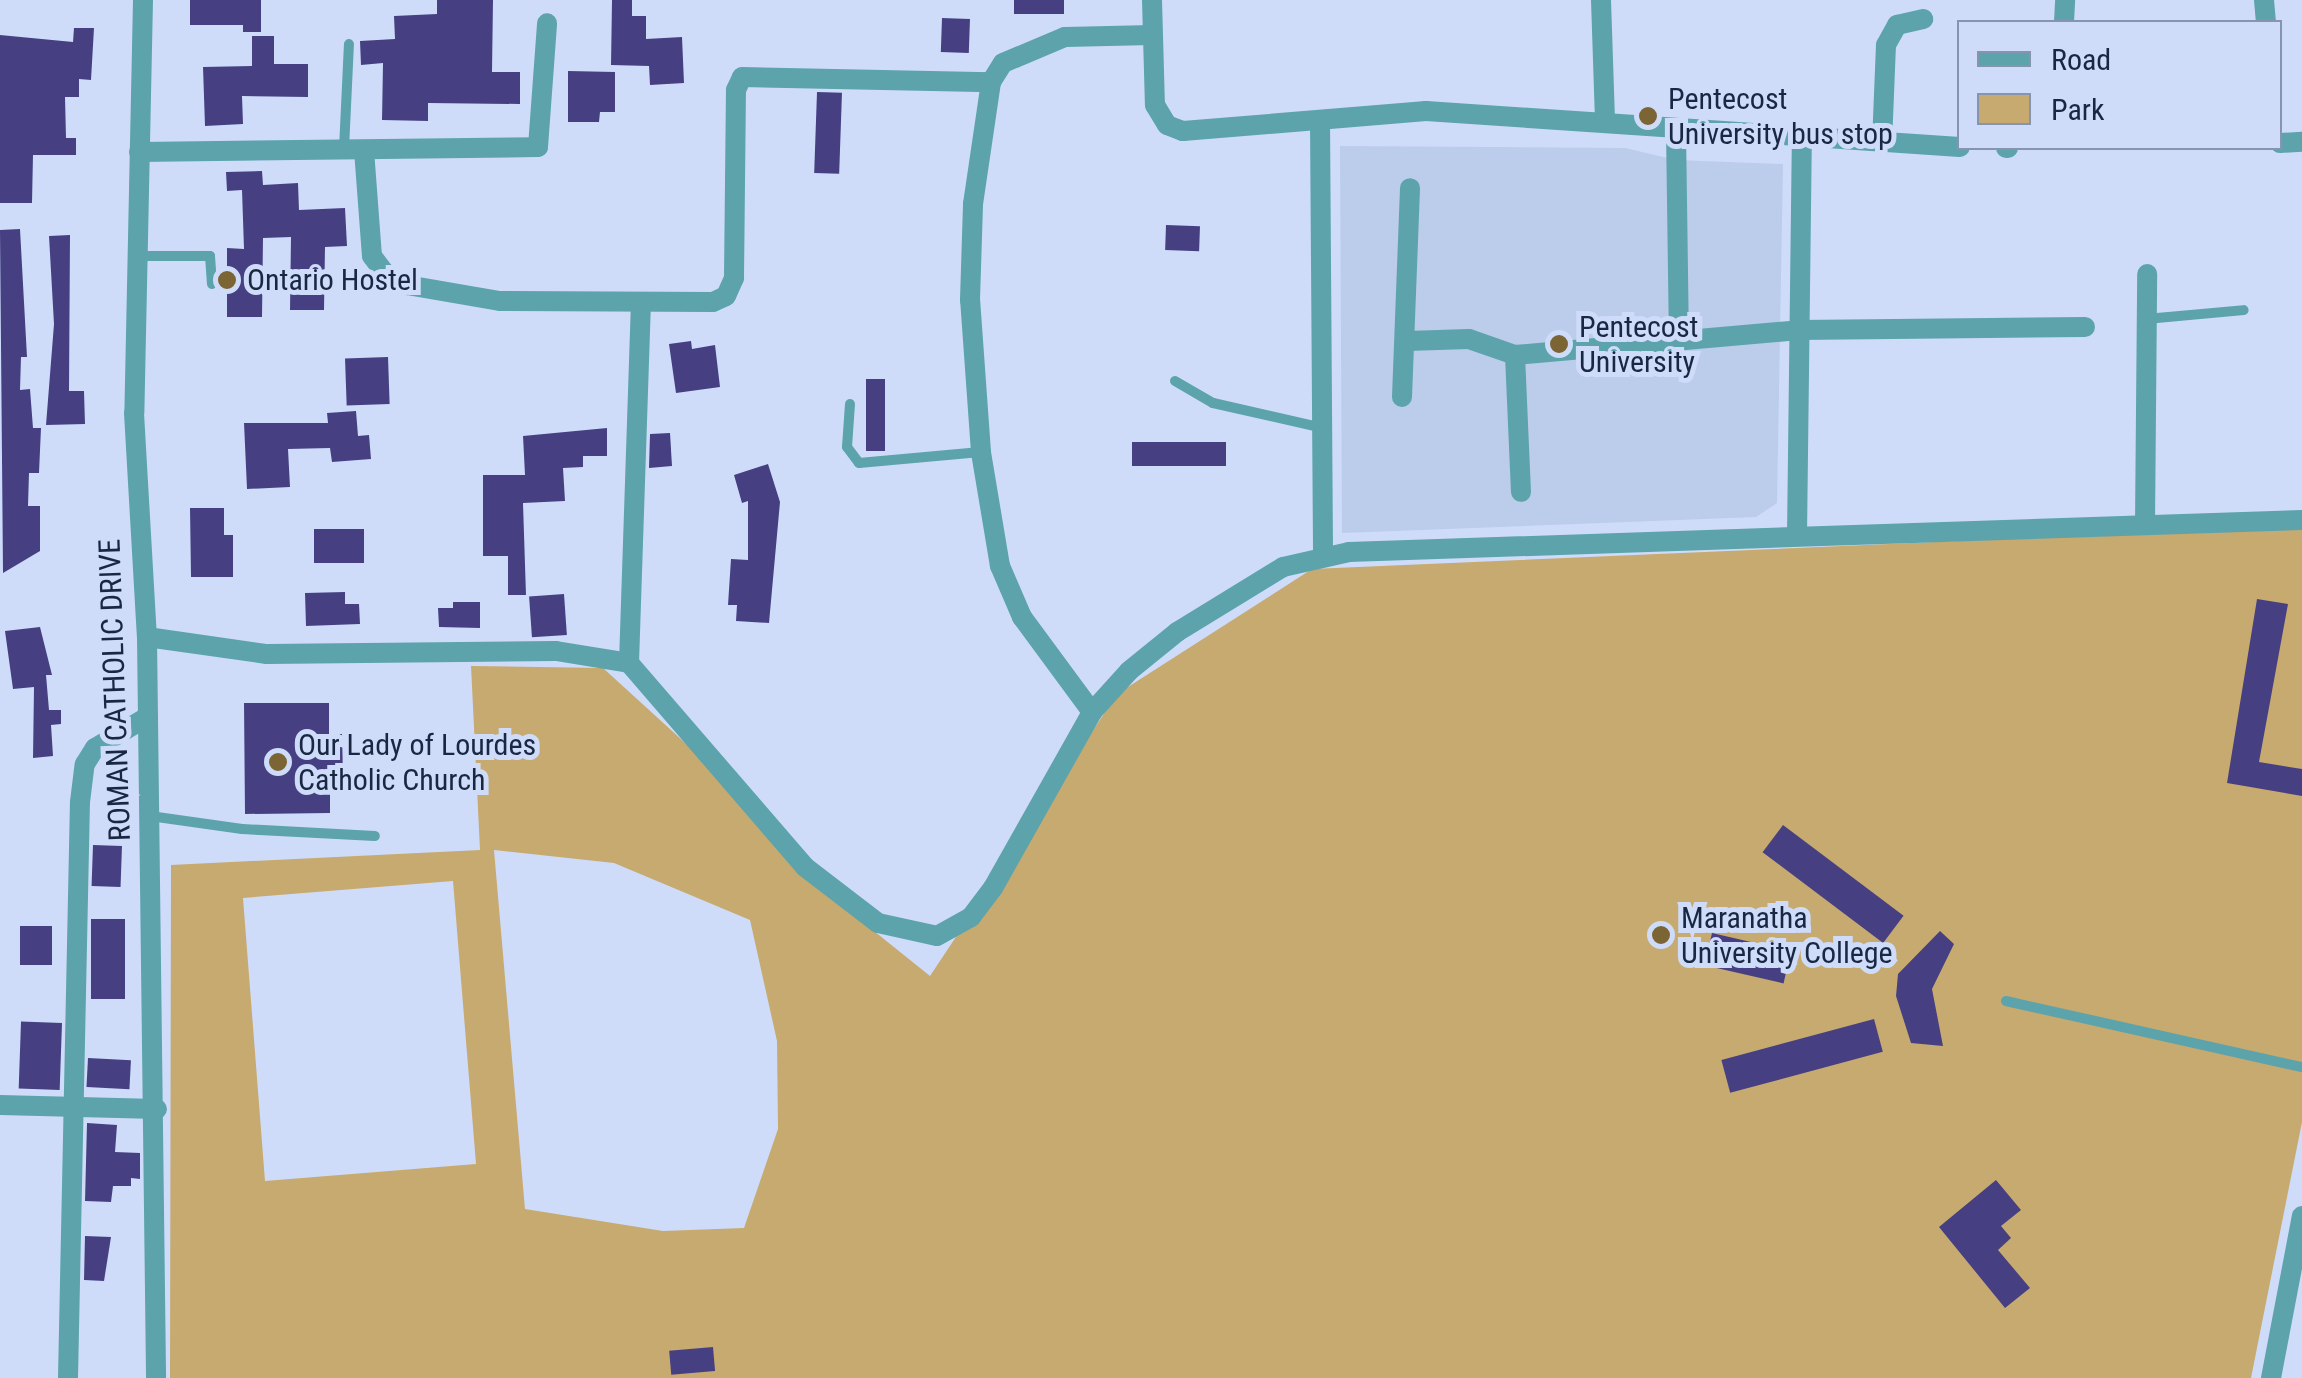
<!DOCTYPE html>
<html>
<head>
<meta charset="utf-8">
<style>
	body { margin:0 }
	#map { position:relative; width:2302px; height:1378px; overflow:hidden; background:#cedcfa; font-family:"Roboto Condensed",sans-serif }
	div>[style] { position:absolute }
	.built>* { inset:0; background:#bccceb }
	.green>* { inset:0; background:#c7aa70 }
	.building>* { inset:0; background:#464083; transform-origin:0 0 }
	.service>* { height:10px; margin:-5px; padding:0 5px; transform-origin:5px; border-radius:5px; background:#5da3ab }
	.minor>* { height:20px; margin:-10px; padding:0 10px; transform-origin:10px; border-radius:10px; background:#5da3ab }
	.dots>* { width:28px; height:28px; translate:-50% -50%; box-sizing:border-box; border:5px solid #cedcfa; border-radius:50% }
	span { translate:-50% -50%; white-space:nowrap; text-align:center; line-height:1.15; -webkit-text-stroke:10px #cedcfa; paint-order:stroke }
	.poi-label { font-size:30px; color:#1a2742 }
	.left { translate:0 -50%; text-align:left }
	.street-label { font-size:30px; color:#1a2742 }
	.legend { position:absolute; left:1957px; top:20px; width:325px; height:130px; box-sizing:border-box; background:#cedcfa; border:2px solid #8694b0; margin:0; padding:12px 18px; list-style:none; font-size:30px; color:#1a2742 }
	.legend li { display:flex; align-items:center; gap:20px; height:50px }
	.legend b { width:50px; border:2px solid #8694b0 }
</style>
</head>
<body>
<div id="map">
	<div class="built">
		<div style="clip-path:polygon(1340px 146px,1625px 148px,1676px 160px,1783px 164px,1777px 503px,1756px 517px,1342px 533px)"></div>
	</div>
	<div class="green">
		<div style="clip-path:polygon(evenodd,2302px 526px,2302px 1122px,2251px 1378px,170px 1378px,171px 865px,480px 850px,471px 666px,603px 668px,716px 771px,793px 866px,930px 976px,1117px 694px,1312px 569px,2302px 526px,494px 850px,614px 863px,750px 920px,777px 1041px,778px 1129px,744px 1228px,663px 1231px,525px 1209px,494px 850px,2302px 526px,453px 881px,476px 1164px,265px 1181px,243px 898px,453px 881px)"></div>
	</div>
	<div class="building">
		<div style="clip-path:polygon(190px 0,261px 0,261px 32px,243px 32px,243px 25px,190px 25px)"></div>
		<div style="clip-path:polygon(437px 0,493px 0,492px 72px,520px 72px,520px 104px,428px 103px,428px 121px,382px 120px,383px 63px,361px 65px,360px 41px,395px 39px,394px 16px,437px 14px)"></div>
		<div style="clip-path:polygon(612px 0,632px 0,632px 16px,646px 16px,646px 39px,682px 37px,684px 83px,650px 85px,649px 66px,611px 65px)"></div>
		<div style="left:1014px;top:0;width:50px;height:14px"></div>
		<div style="left:942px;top:18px;width:28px;height:34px;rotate:2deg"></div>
		<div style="clip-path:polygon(74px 28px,94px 28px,91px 80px,79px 79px,79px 97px,65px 97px,66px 138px,76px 138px,76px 155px,33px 155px,32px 203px,0 203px,0 35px,73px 42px)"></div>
		<div style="clip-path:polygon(252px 36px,274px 36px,274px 64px,308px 64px,308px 97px,242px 96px,243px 124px,205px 126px,203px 67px,252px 66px)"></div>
		<div style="clip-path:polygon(568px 71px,615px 72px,615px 112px,600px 112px,599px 122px,568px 122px)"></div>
		<div style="left:817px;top:92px;width:25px;height:81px;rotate:2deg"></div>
		<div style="clip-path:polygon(262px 171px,263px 185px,298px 183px,299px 210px,345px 208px,347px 246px,325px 247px,324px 310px,290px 310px,291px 237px,263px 238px,262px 317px,227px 317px,227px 248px,244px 249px,242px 190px,227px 191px,226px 172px)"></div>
		<div style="left:1166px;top:225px;width:34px;height:25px;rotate:2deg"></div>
		<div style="clip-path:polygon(20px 229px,27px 357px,21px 357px,20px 390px,30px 389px,33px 428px,41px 428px,39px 473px,29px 473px,28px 506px,40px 506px,40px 551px,3px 573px,0 230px)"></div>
		<div style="clip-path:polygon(70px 235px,69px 391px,84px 391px,85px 424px,46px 425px,54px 324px,49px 236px)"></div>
		<div style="clip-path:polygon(691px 341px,692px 349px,715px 345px,720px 387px,676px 393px,669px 344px)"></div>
		<div style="left:388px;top:357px;width:47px;height:43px;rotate:88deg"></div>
		<div style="left:866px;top:379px;width:19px;height:72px"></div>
		<div style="clip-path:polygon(356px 411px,358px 436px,369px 435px,371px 459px,332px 462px,330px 448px,288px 449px,290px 487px,247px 489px,244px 423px,328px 423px,327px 413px)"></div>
		<div style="clip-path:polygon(607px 428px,607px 456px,583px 456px,583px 467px,563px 468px,565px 501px,523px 503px,526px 595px,508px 595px,508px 556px,483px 556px,483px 475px,525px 475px,523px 436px)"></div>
		<div style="clip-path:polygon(670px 433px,672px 466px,649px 468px,650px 434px)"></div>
		<div style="left:1132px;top:442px;width:94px;height:24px"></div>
		<div style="clip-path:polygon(768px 464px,780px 502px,769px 623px,736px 621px,737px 605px,728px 605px,731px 559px,748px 560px,748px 501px,742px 503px,734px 475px)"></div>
		<div style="clip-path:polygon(190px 508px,224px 508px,224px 535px,233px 535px,233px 577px,191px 577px)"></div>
		<div style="left:364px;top:529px;width:34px;height:50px;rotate:90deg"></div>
		<div style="clip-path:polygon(345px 592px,345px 604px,359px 604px,360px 624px,306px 626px,305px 593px)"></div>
		<div style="left:564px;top:594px;width:41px;height:35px;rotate:86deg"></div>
		<div style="clip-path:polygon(2257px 599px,2288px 604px,2259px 762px,2302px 769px,2302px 796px,2227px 783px)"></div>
		<div style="clip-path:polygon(453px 602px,480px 602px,480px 628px,439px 627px,438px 608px,453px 608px)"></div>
		<div style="clip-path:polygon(40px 627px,52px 675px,46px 675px,49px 710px,61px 710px,61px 724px,51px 725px,53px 756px,33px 758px,34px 687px,13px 689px,5px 631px)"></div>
		<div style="clip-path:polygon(244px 703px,329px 703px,329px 734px,342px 734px,343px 776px,330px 776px,330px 813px,245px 814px)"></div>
		<div style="left:1783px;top:825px;width:151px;height:34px;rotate:37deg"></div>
		<div style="left:93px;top:845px;width:29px;height:41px;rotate:2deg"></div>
		<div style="left:91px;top:919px;width:34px;height:80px"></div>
		<div style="left:52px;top:926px;width:39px;height:32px;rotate:90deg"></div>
		<div style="clip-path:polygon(1940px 931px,1954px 944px,1932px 989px,1943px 1046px,1911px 1043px,1896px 996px,1898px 974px)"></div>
		<div style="left:1712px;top:933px;width:81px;height:33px;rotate:13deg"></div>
		<div style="left:1874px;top:1019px;width:34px;height:158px;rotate:75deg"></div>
		<div style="left:62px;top:1023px;width:67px;height:41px;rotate:92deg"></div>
		<div style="left:88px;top:1058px;width:43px;height:29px;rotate:3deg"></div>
		<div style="clip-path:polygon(87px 1123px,117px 1125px,115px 1152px,140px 1153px,140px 1179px,131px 1178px,131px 1186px,113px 1186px,111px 1202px,85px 1201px)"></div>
		<div style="clip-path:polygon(1996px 1180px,2021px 1210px,2001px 1226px,2011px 1238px,1998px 1250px,2030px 1288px,2005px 1308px,1939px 1227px)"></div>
		<div style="clip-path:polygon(85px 1236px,111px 1237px,104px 1281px,84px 1280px)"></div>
		<div style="left:713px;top:1347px;width:24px;height:44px;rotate:85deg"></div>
	</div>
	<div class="service">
		<div style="left:344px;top:149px;width:105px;rotate:-87.3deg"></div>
		<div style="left:137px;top:256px;width:73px"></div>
		<div style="left:210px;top:256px;width:28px;rotate:86deg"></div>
		<div style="left:2146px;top:319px;width:98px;rotate:-5.2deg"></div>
		<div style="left:1175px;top:381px;width:44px;rotate:30.1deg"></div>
		<div style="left:1213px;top:403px;width:109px;rotate:12.8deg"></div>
		<div style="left:850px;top:404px;width:43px;rotate:94deg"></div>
		<div style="left:847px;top:447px;width:20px;rotate:53deg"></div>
		<div style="left:859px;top:463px;width:122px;rotate:-5.2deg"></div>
		<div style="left:150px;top:816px;width:93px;rotate:8deg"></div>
		<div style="left:242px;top:829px;width:133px;rotate:3deg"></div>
		<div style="left:2006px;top:1001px;width:303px;rotate:12.6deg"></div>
	</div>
	<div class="minor">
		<div style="left:143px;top:0;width:413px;rotate:91.2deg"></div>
		<div style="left:134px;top:413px;width:224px;rotate:86.7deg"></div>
		<div style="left:147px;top:637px;width:741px;rotate:89.3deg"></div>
		<div style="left:1152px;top:0;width:105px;rotate:88.4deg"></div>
		<div style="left:1155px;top:105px;width:23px;rotate:59deg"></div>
		<div style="left:1167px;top:125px;width:17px;rotate:21deg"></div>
		<div style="left:1183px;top:131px;width:244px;rotate:-4.7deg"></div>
		<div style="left:1426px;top:111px;width:535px;rotate:3.86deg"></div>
		<div style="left:1601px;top:0;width:121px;rotate:88.1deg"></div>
		<div style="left:2264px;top:0;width:22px;rotate:85deg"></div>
		<div style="left:2064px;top:22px;width:22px;rotate:-87deg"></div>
		<div style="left:1320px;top:120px;width:437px;rotate:89.6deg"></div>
		<div style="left:1676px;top:129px;width:211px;rotate:89.2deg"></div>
		<div style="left:2280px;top:143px;width:22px;rotate:-3deg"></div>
		<div style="left:1882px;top:144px;width:99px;rotate:-87.7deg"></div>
		<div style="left:1886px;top:45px;width:23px;rotate:-61deg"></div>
		<div style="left:1897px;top:25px;width:27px;rotate:-13deg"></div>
		<div style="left:2006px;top:148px;width:2px"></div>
		<div style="left:364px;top:150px;width:106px;rotate:85.7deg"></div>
		<div style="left:372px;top:256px;width:21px;rotate:53deg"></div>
		<div style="left:385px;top:273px;width:25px;rotate:29deg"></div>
		<div style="left:407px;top:285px;width:94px;rotate:9.8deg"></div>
		<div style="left:500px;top:301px;width:213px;rotate:0.3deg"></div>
		<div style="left:713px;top:302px;width:14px;rotate:-25deg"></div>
		<div style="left:726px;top:296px;width:20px;rotate:-66deg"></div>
		<div style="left:734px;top:278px;width:188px;rotate:-89.4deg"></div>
		<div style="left:736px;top:90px;width:14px;rotate:-65deg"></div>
		<div style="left:742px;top:77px;width:249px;rotate:1.2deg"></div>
		<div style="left:139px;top:152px;width:399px;rotate:-0.7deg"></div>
		<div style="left:538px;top:147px;width:124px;rotate:-85.8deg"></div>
		<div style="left:1407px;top:341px;width:62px;rotate:-1.8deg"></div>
		<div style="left:1469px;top:339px;width:49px;rotate:19.2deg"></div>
		<div style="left:1515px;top:355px;width:285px;rotate:-5deg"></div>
		<div style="left:1799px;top:330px;width:286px;rotate:-0.6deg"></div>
		<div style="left:1515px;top:355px;width:137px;rotate:87.5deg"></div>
		<div style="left:1402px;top:397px;width:209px;rotate:-87.8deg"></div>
		<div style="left:2145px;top:525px;width:251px;rotate:-89.5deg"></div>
		<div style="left:1797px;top:536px;width:396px;rotate:-89.3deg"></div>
		<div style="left:147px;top:637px;width:121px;rotate:8.1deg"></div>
		<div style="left:267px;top:654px;width:289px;rotate:-0.6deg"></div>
		<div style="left:556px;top:651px;width:74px;rotate:9.3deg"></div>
		<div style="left:629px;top:663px;width:269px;rotate:49.2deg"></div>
		<div style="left:805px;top:867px;width:92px;rotate:37.5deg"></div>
		<div style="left:878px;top:923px;width:60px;rotate:12.4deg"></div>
		<div style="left:937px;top:936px;width:39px;rotate:-29deg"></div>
		<div style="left:971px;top:917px;width:36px;rotate:-53deg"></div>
		<div style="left:993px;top:888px;width:202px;rotate:-60.6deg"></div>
		<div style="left:1092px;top:712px;width:55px;rotate:-47.9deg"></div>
		<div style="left:1129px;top:671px;width:62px;rotate:-39.1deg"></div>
		<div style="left:1177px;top:632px;width:124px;rotate:-31.5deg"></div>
		<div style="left:1283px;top:567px;width:68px;rotate:-12.8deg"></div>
		<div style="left:1349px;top:552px;width:954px;rotate:-1.92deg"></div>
		<div style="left:629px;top:663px;width:361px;rotate:-88.1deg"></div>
		<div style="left:1092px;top:712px;width:118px;rotate:-126.4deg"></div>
		<div style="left:1022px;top:617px;width:56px;rotate:-113.3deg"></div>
		<div style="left:1000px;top:566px;width:116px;rotate:-99.5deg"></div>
		<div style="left:981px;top:452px;width:152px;rotate:-94.1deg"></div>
		<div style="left:970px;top:300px;width:96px;rotate:-88.2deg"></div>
		<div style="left:973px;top:204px;width:123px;rotate:-81.6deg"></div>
		<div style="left:991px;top:82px;width:22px;rotate:-58deg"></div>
		<div style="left:1003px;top:63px;width:67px;rotate:-22.8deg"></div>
		<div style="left:1065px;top:37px;width:87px;rotate:-1.3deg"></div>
		<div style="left:0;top:1105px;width:157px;rotate:1.5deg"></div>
		<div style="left:68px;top:1378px;width:576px;rotate:-88.81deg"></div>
		<div style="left:80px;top:802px;width:38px;rotate:-83deg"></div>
		<div style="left:85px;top:764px;width:19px;rotate:-58deg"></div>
		<div style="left:95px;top:748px;width:61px;rotate:-30.8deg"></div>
		<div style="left:2271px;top:1378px;width:165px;rotate:-79.2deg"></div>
	</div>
	<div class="dots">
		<div style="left:1648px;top:116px;background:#7c6535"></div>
		<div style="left:227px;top:280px;background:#7c6535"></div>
		<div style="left:1559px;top:344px;background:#7c6535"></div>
		<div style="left:278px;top:762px;background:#7c6535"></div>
		<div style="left:1661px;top:935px;background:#7c6535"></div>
	</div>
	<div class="poi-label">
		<span class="left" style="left:1668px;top:116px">Pentecost<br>University bus stop</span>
		<span class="left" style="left:247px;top:280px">Ontario Hostel</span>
		<span class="left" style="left:1579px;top:344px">Pentecost<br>University</span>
		<span class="left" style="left:298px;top:762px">Our Lady of Lourdes<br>Catholic Church</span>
		<span class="left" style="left:1681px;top:935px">Maranatha<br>University College</span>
	</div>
	<div class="street-label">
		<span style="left:115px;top:690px;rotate:-92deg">ROMAN CATHOLIC DRIVE</span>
	</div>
	<ul class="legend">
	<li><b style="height:12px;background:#5da3ab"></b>Road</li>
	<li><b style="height:28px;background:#c7aa70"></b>Park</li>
	</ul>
</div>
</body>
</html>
